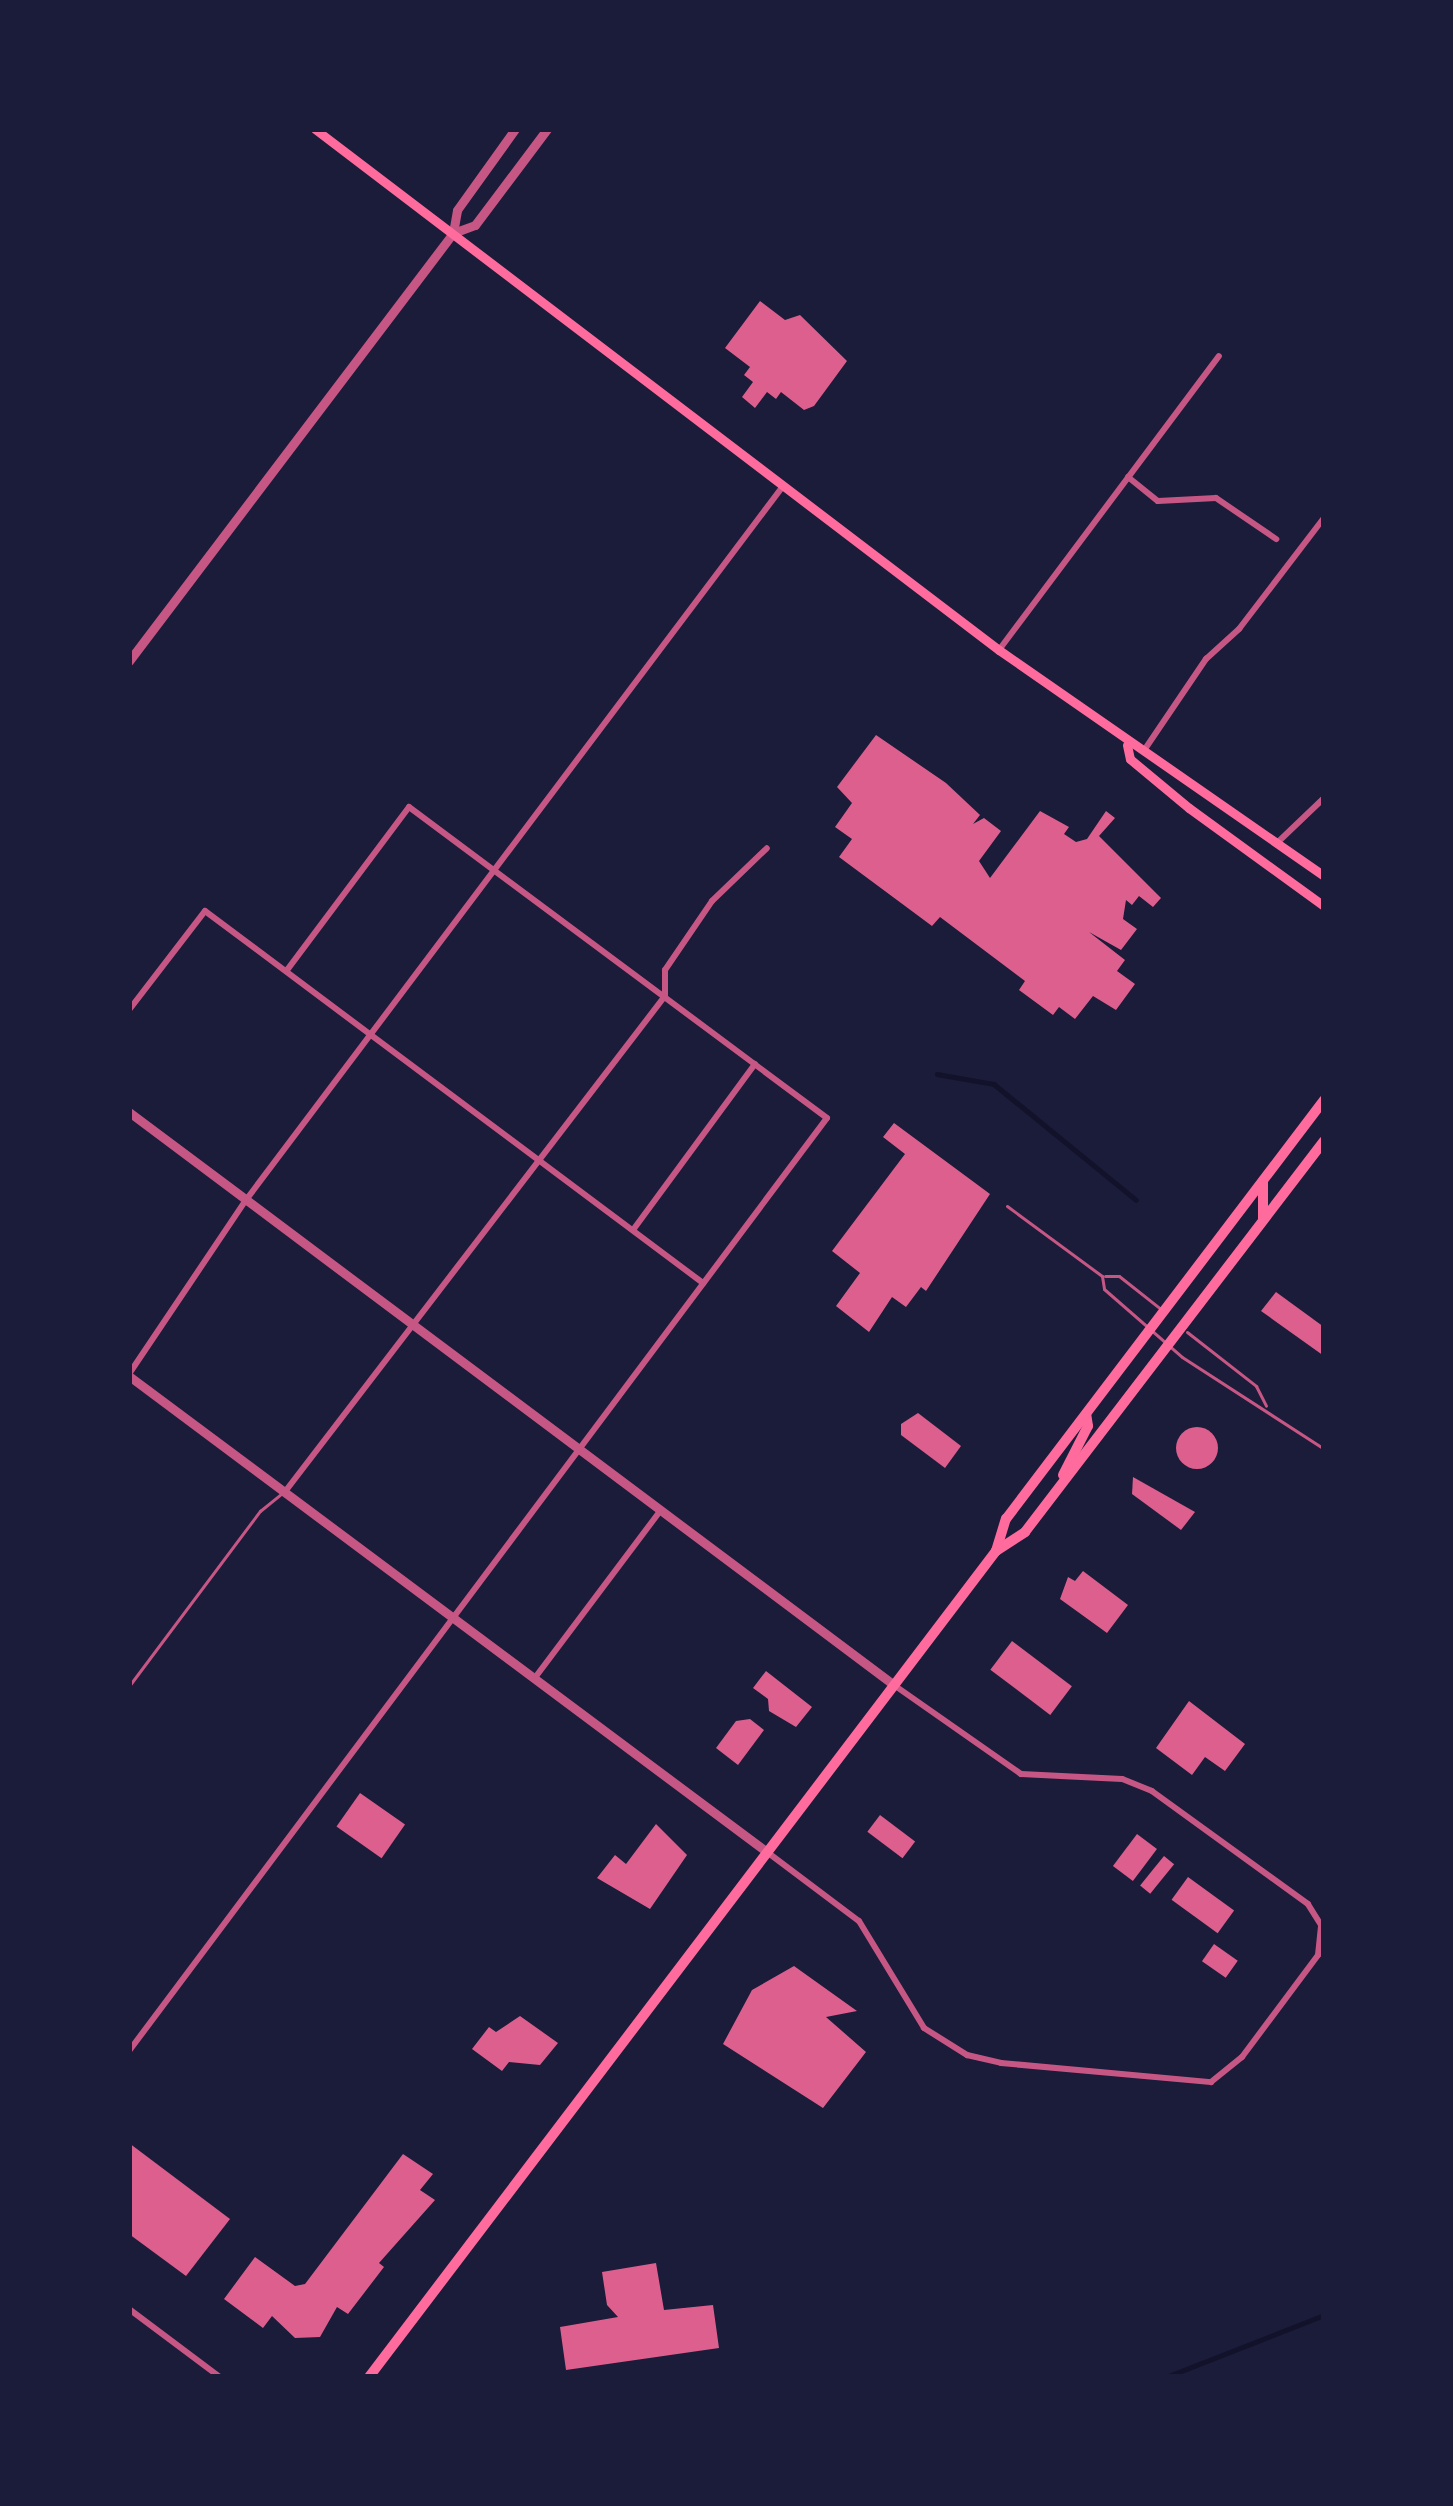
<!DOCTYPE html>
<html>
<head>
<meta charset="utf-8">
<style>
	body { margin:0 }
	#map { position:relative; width:1453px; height:2506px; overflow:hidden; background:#1b1b3a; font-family:Cabin,sans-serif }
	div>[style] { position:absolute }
	.stream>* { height:4.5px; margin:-2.25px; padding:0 2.25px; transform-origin:2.25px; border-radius:2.25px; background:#12122b }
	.building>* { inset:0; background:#dd5f8e; transform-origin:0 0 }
	.round { border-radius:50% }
	.service>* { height:3px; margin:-1.5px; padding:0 1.5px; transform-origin:1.5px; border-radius:1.5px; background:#c65784 }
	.minor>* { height:6px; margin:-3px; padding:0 3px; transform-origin:3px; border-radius:3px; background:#c65784 }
	.tertiary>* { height:9px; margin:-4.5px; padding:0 4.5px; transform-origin:4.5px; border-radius:4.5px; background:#c65784 }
	.secondary>* { height:9px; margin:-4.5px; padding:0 4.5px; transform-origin:4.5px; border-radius:4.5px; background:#ff6b9d }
	.primary>* { height:10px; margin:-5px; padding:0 5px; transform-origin:5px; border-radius:5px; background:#ff6b9d }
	span { translate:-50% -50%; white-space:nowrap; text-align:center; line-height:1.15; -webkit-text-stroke:9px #1b1b3a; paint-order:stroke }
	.frame { position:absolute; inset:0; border:132px solid #1b1b3a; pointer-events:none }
</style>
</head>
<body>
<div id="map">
	<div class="stream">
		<div style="left:937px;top:1074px;width:58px;rotate:10deg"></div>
		<div style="left:994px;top:1084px;width:183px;rotate:39.2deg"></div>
		<div style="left:1166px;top:2377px;width:170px;rotate:-21.4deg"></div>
	</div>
	<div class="building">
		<div style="clip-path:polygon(760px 301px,785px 320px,800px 315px,847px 361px,814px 406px,804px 410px,781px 392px,776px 399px,767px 392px,755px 408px,742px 397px,753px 382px,744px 375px,750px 367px,725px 348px)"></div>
		<div style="clip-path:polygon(876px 735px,946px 783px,980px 815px,973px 824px,984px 818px,1001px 831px,979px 861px,990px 878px,1040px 811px,1069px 827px,1064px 834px,1076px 842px,1087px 839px,1106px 811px,1115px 818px,1099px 836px,1161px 898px,1153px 907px,1139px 896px,1132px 905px,1126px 900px,1123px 919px,1137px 929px,1121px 950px,1089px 932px,1125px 960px,1117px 971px,1135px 984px,1116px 1010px,1093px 996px,1075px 1019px,1059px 1007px,1053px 1015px,1019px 990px,1025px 981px,940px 917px,932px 926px,839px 857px,852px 839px,835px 827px,852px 803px,837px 787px)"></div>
		<div style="clip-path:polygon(894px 1123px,990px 1194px,926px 1291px,921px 1287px,906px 1307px,892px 1297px,869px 1332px,836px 1306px,860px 1273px,832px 1251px,905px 1154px,883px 1137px)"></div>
		<div style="clip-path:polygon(1276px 1292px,1324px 1327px,1324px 1356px,1261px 1311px)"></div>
		<div style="clip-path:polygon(918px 1413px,961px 1446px,945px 1468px,901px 1435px,901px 1424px)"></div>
		<div class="round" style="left:1176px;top:1427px;width:42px;height:42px"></div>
		<div style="clip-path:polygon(1133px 1477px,1195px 1512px,1181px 1530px,1132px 1494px)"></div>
		<div style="clip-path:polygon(1083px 1571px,1128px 1605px,1107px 1633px,1060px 1599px,1068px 1577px,1075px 1581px)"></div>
		<div style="left:1012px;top:1641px;width:75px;height:36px;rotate:37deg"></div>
		<div style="clip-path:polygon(766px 1671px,812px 1707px,796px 1727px,769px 1711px,768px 1699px,753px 1688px)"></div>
		<div style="clip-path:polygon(1189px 1701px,1245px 1744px,1225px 1771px,1205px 1757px,1192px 1775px,1156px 1748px)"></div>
		<div style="clip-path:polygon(750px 1719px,764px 1730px,738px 1765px,716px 1748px,736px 1721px)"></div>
		<div style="left:360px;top:1793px;width:55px;height:41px;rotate:35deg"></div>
		<div style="left:880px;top:1815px;width:44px;height:21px;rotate:37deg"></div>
		<div style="clip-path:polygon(656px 1824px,687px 1855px,650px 1909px,597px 1878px,615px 1855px,626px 1864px)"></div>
		<div style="left:1137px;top:1834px;width:25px;height:40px;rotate:37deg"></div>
		<div style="left:1164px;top:1856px;width:13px;height:38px;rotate:39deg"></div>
		<div style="left:1188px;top:1877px;width:57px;height:28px;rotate:36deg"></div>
		<div style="left:1214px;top:1944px;width:29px;height:21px;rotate:35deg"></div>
		<div style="clip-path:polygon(794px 1966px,857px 2011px,826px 2017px,866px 2052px,823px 2108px,723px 2044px,752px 1990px)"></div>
		<div style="clip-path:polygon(520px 2016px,558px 2043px,540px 2065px,509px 2062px,502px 2071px,472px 2049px,489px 2027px,496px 2032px)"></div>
		<div style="clip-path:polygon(129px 2143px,230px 2219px,186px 2276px,129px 2234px)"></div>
		<div style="clip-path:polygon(403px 2154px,433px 2174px,420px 2190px,435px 2200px,379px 2263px,384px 2267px,348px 2314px,337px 2307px,320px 2337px,295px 2338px,272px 2316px,263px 2328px,224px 2299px,255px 2257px,295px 2286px,305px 2284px)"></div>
		<div style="clip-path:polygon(656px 2263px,664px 2310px,713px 2305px,719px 2348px,566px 2370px,560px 2327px,618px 2317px,607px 2305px,602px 2272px)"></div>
	</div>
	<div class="service">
		<div style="left:1007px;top:1206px;width:118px;rotate:36.4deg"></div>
		<div style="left:1102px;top:1276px;width:13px;rotate:81deg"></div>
		<div style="left:1104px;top:1289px;width:103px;rotate:41.1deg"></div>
		<div style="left:1182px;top:1357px;width:169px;rotate:32.9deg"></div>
		<div style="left:1105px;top:1276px;width:14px"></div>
		<div style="left:1119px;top:1276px;width:55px;rotate:38.3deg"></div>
		<div style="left:1187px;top:1332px;width:88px;rotate:38deg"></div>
		<div style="left:1256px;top:1386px;width:22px;rotate:63deg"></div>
		<div style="left:129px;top:1686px;width:219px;rotate:-53.2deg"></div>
		<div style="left:260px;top:1511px;width:26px;rotate:-39deg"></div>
	</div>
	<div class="minor">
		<div style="left:1128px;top:477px;width:38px;rotate:39deg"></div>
		<div style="left:1158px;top:501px;width:58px;rotate:-3deg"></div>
		<div style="left:1216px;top:498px;width:73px;rotate:34.3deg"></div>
		<div style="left:999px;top:650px;width:367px;rotate:-53.2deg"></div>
		<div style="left:1145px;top:749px;width:109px;rotate:-55.9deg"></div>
		<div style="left:1206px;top:659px;width:45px;rotate:-42.3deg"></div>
		<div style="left:1239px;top:629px;width:140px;rotate:-52.6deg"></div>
		<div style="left:1278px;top:842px;width:64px;rotate:-43.7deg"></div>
		<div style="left:129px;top:1010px;width:125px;rotate:-52.5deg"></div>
		<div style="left:205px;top:911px;width:622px;rotate:36.76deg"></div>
		<div style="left:633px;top:1230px;width:206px;rotate:-53.7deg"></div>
		<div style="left:129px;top:1374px;width:210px;rotate:-56.1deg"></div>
		<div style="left:246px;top:1200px;width:893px;rotate:-53.05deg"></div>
		<div style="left:284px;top:1493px;width:626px;rotate:-52.53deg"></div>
		<div style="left:665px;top:996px;width:26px;rotate:-90deg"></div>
		<div style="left:665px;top:970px;width:83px;rotate:-55.7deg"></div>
		<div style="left:712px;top:901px;width:76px;rotate:-43.9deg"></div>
		<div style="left:534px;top:1679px;width:211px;rotate:-53.1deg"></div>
		<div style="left:767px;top:1852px;width:115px;rotate:36.9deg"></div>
		<div style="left:859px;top:1921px;width:125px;rotate:58.7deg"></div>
		<div style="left:924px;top:2028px;width:51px;rotate:32.1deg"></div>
		<div style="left:967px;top:2055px;width:35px;rotate:13deg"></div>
		<div style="left:1001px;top:2063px;width:211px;rotate:5.2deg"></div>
		<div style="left:1211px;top:2082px;width:40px;rotate:-39deg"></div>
		<div style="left:1242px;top:2057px;width:127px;rotate:-53.3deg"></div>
		<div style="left:1318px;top:1955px;width:30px;rotate:-84deg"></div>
		<div style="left:1321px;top:1925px;width:25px;rotate:-122deg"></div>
		<div style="left:1308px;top:1904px;width:193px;rotate:-144.1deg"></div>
		<div style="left:1152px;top:1791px;width:32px;rotate:-158deg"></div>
		<div style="left:1122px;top:1779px;width:101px;rotate:-177.2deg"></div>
		<div style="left:1021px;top:1774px;width:155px;rotate:-145deg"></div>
		<div style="left:129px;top:2051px;width:1165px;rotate:-53.2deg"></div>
		<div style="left:827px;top:1118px;width:521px;rotate:-143.35deg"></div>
		<div style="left:409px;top:807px;width:204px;rotate:126.8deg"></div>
		<div style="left:129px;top:2309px;width:114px;rotate:36.8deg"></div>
	</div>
	<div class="tertiary">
		<div style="left:453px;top:233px;width:23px;rotate:-20deg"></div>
		<div style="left:475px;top:225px;width:120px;rotate:-53.1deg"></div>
		<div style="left:129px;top:661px;width:537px;rotate:-52.87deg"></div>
		<div style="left:453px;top:233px;width:23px;rotate:-80deg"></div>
		<div style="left:457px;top:210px;width:100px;rotate:-54.4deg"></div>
		<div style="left:129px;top:1112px;width:956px;rotate:36.83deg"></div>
		<div style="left:129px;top:1376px;width:796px;rotate:36.73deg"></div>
	</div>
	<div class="secondary">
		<div style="left:315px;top:129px;width:860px;rotate:37.3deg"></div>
		<div style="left:999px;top:650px;width:396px;rotate:34.8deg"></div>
		<div style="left:1127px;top:745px;width:14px;rotate:78deg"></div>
		<div style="left:1130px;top:759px;width:77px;rotate:39.7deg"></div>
		<div style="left:1189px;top:808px;width:167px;rotate:36deg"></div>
	</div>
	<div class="primary">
		<div style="left:1263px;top:1182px;width:38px;rotate:90deg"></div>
		<div style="left:1063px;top:1475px;width:55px;rotate:-63deg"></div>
		<div style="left:1088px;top:1426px;width:12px;rotate:-99deg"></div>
		<div style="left:996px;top:1551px;width:34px;rotate:-73deg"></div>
		<div style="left:1006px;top:1519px;width:526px;rotate:-52.8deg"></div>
		<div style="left:369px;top:2377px;width:1037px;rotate:-52.8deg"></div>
		<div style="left:996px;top:1551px;width:35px;rotate:-33deg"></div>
		<div style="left:1025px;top:1532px;width:492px;rotate:-52.6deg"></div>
	</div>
	<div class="frame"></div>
</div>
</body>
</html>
